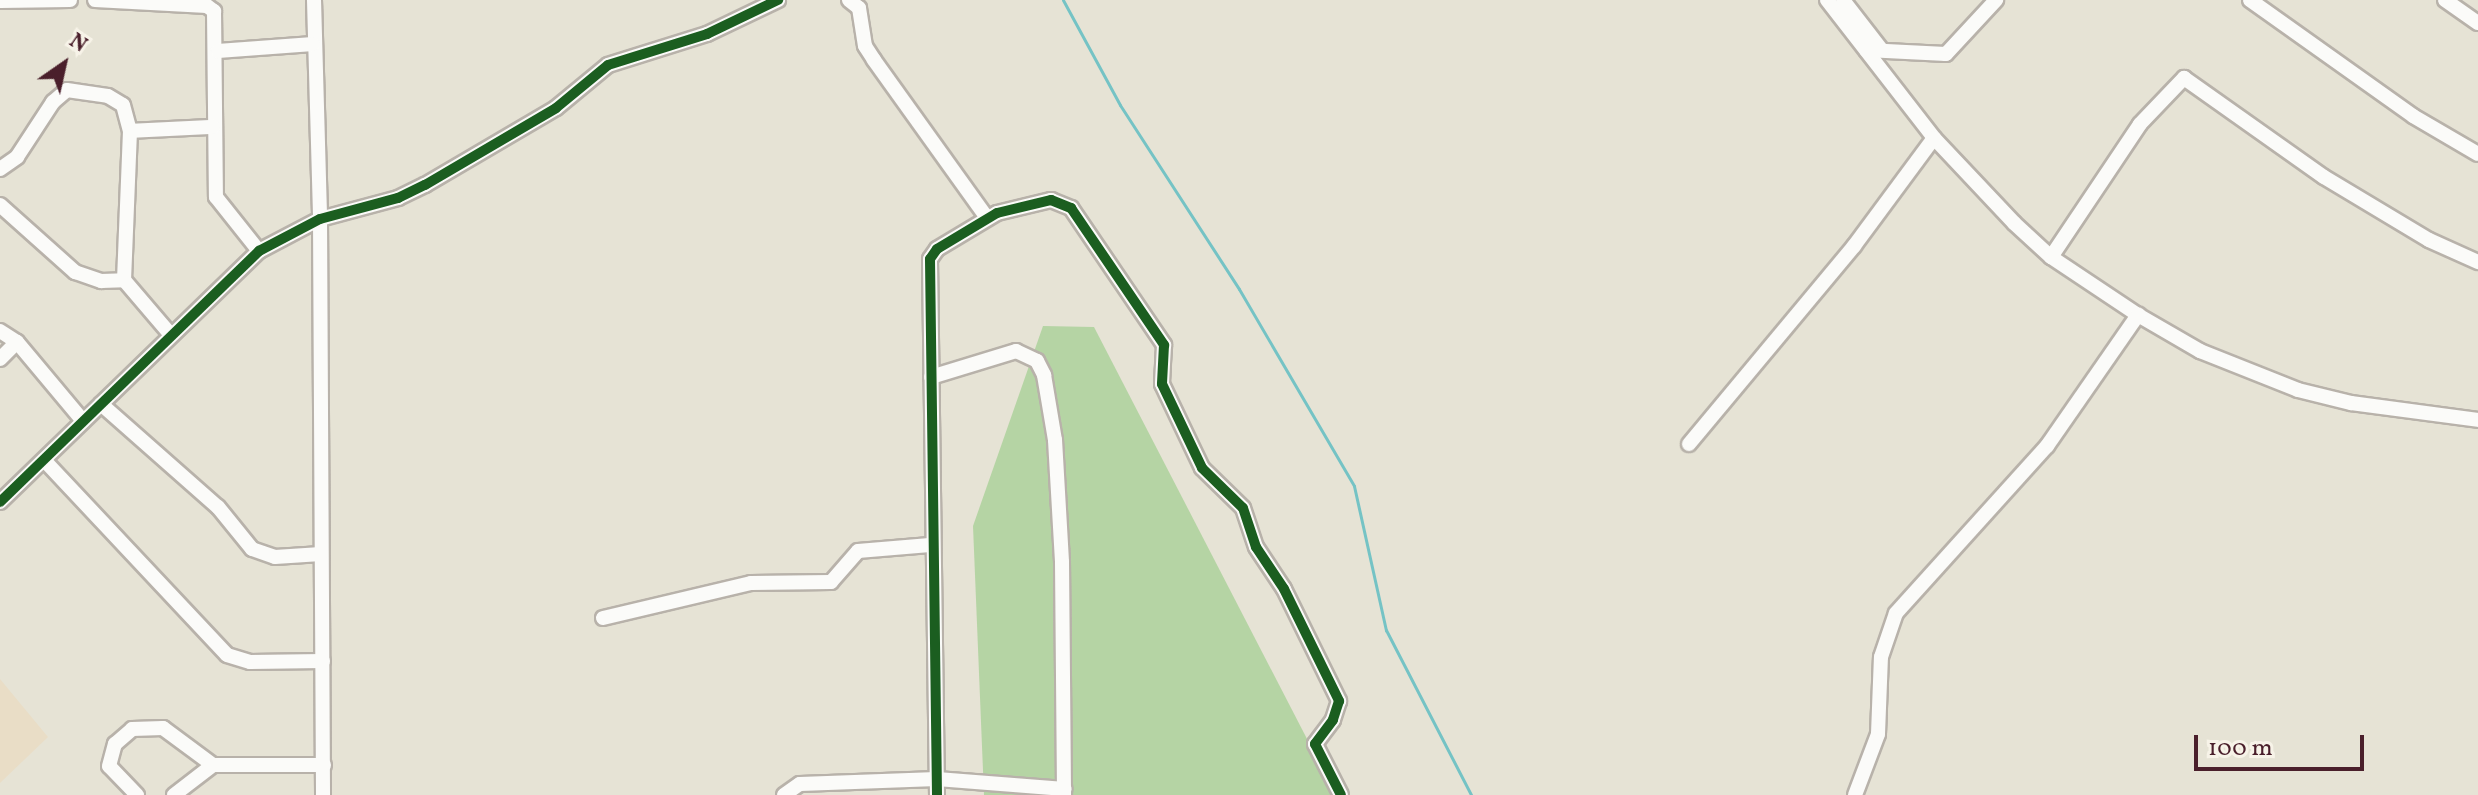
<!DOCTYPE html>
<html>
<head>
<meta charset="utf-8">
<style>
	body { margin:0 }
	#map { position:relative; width:2478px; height:795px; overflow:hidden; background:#e6e3d5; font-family:Vollkorn,serif }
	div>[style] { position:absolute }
	.built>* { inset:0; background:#e9ddc6 }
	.green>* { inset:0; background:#b5d4a4 }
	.stream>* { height:3px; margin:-1.5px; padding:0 1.5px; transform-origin:1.5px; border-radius:1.5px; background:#75c3c5 }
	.roads { filter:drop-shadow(2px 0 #b8b2aa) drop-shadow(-2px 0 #b8b2aa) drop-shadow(0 2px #b8b2aa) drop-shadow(0 -2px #b8b2aa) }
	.minor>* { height:14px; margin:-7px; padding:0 7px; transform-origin:7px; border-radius:7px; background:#fbfbf9 }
	.cycleway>* { height:10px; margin:-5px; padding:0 5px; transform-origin:5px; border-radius:5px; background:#1b5e20 }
	span { translate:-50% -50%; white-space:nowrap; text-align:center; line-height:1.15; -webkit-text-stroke:6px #f7f3e8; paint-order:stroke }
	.north { position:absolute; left:24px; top:24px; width:80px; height:80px; -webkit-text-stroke:6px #f7f3e8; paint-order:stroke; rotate:34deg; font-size:22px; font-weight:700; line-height:32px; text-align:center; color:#4a1f2b }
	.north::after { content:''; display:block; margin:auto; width:28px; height:36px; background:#4a1f2b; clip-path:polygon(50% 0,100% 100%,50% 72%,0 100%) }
	.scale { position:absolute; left:2194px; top:735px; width:170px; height:36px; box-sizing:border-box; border:4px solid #4a1f2b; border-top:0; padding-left:10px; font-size:24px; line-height:28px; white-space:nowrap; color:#4a1f2b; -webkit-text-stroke:6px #f7f3e8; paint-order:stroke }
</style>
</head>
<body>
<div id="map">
	<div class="built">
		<div style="clip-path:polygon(0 679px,48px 737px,0 783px)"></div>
	</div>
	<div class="green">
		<div style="clip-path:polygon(1043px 326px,1094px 327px,1336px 795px,984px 795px,973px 526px)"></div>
	</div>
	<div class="stream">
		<div style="left:1063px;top:0;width:119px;rotate:61.5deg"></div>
		<div style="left:1120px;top:105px;width:219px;rotate:57.1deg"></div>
		<div style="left:1239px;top:289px;width:228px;rotate:59.7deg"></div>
		<div style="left:1354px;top:486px;width:148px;rotate:77.5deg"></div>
		<div style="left:1386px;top:630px;width:186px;rotate:62.7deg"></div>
	</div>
	<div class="roads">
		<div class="minor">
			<div style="left:95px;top:0;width:112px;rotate:3.1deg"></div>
			<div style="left:207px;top:6px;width:9px;rotate:36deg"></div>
			<div style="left:214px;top:11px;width:186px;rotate:89.4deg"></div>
			<div style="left:216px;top:197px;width:69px;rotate:51.5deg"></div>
			<div style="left:314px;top:0;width:219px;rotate:88.4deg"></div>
			<div style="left:320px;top:219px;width:576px;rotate:89.7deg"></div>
			<div style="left:849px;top:0;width:13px;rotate:39deg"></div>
			<div style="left:859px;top:8px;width:38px;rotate:81deg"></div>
			<div style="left:865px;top:46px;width:17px;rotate:57deg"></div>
			<div style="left:874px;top:60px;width:194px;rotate:54.4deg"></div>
			<div style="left:1827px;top:0;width:175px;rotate:52.2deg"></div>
			<div style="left:1934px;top:138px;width:117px;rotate:46.7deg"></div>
			<div style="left:2014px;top:223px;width:50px;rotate:42.6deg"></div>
			<div style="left:2051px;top:257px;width:105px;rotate:33.7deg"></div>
			<div style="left:2138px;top:315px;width:72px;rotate:30.1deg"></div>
			<div style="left:2200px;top:351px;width:105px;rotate:21.7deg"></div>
			<div style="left:2298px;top:390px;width:55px;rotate:13.8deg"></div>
			<div style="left:2351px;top:403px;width:128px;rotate:7.6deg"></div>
			<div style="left:1843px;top:0;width:62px;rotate:52.2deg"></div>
			<div style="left:2250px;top:0;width:200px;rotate:35.4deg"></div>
			<div style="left:2413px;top:116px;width:75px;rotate:30.3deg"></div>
			<div style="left:2445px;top:0;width:40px;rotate:34.9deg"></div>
			<div style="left:0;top:1px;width:70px;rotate:-0.8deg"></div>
			<div style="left:1866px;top:50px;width:80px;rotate:2.9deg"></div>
			<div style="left:1946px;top:54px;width:74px;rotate:-47.2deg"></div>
			<div style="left:218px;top:51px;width:95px;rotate:-4.2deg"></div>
			<div style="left:130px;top:131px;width:83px;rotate:-2.8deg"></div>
			<div style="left:0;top:169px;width:21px;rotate:-35deg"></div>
			<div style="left:17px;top:157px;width:66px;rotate:-56.8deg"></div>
			<div style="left:53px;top:102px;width:18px;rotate:-41deg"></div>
			<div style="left:67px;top:90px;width:41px;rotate:8.3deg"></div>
			<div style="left:108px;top:96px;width:17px;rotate:31deg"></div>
			<div style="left:123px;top:105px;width:27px;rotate:75deg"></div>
			<div style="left:130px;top:131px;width:149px;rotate:92.3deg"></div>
			<div style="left:124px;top:280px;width:72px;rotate:49.5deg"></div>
			<div style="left:0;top:205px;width:101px;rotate:41.8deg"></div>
			<div style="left:75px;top:272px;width:28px;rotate:19deg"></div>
			<div style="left:101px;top:281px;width:23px;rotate:-2deg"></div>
			<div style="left:2051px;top:257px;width:160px;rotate:-56.2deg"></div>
			<div style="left:2140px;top:124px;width:64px;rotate:-46.3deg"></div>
			<div style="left:2184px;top:78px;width:171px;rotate:35.3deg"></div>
			<div style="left:2324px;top:177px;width:122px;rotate:31deg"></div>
			<div style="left:2429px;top:240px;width:54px;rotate:24.2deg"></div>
			<div style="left:0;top:331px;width:20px;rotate:33deg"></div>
			<div style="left:17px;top:342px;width:103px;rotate:50.1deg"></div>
			<div style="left:0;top:359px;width:24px;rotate:-45deg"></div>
			<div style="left:931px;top:377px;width:89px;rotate:-17deg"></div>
			<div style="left:1016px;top:351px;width:23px;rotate:25deg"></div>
			<div style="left:1037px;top:361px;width:16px;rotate:63deg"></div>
			<div style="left:1044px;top:375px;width:66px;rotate:80.4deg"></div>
			<div style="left:1055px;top:440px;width:122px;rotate:86.7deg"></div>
			<div style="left:1062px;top:562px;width:233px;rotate:89.5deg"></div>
			<div style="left:101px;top:404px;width:156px;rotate:41.4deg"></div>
			<div style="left:218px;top:507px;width:54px;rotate:51deg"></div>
			<div style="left:252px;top:549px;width:24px;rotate:19deg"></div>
			<div style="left:275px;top:557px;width:46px;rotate:-3.7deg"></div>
			<div style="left:1689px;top:444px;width:258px;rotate:-50.2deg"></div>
			<div style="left:1854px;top:246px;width:134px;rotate:-53.5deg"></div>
			<div style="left:44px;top:460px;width:267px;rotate:46.8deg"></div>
			<div style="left:227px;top:655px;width:24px;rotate:17deg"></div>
			<div style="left:250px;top:662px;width:73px;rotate:-0.8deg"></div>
			<div style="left:0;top:502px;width:361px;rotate:-44.1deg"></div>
			<div style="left:259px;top:251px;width:69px;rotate:-27.7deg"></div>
			<div style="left:320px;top:219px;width:81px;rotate:-15.1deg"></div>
			<div style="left:398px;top:198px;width:30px;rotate:-26deg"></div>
			<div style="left:425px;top:185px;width:152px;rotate:-30.4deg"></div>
			<div style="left:556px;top:108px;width:67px;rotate:-39.6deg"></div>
			<div style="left:608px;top:65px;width:104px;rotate:-17.4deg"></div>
			<div style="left:707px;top:34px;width:79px;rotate:-25.6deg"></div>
			<div style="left:603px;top:618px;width:152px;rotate:-13.3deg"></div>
			<div style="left:751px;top:583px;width:80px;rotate:-0.7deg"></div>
			<div style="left:831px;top:582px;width:41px;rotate:-48.9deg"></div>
			<div style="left:858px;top:551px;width:72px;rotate:-4.8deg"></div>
			<div style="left:137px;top:795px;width:40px;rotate:-134deg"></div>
			<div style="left:109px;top:766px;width:23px;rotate:-75deg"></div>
			<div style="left:115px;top:744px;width:23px;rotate:-41deg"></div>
			<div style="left:132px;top:729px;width:31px;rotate:-2deg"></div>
			<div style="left:163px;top:728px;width:62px;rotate:36.5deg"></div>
			<div style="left:174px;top:795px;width:49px;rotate:-37.6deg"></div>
			<div style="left:213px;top:765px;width:111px"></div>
			<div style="left:784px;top:795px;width:19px;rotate:-35deg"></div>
			<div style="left:800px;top:784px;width:137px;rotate:-2.1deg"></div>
			<div style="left:937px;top:779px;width:128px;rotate:4.5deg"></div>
			<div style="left:937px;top:795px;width:536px;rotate:-90.75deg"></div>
			<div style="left:930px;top:259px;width:12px;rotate:-55deg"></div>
			<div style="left:937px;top:249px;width:70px;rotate:-31deg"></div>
			<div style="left:997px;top:213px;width:56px;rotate:-13.5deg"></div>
			<div style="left:1051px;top:200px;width:22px;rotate:22deg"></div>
			<div style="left:1071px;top:208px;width:166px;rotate:55.8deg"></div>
			<div style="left:1164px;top:345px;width:39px;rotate:93deg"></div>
			<div style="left:1162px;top:384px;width:93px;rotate:64.5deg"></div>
			<div style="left:1202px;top:468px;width:57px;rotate:44.3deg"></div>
			<div style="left:1243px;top:508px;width:41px;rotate:71.6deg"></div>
			<div style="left:1256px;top:547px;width:50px;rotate:56.3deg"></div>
			<div style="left:1284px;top:589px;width:125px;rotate:63.8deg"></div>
			<div style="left:1339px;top:701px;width:20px;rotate:108deg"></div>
			<div style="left:1333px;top:720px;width:30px;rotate:127deg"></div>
			<div style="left:1315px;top:744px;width:57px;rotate:63deg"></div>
			<div style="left:1855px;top:795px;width:65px;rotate:-69.3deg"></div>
			<div style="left:1878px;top:734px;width:77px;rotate:-87.8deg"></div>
			<div style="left:1881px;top:657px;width:46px;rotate:-71.2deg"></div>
			<div style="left:1896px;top:613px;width:225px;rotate:-47.9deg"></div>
			<div style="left:2047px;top:446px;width:160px;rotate:-55.2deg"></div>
		</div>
	</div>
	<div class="cycleway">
		<div style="left:0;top:502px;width:361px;rotate:-44.1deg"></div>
		<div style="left:259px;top:251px;width:69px;rotate:-27.7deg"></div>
		<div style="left:320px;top:219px;width:81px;rotate:-15.1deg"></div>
		<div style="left:398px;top:198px;width:30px;rotate:-26deg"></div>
		<div style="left:425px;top:185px;width:152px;rotate:-30.4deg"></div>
		<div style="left:556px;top:108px;width:67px;rotate:-39.6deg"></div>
		<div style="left:608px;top:65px;width:104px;rotate:-17.4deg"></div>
		<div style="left:707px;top:34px;width:79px;rotate:-25.6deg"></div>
		<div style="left:937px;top:795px;width:536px;rotate:-90.75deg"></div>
		<div style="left:930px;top:259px;width:12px;rotate:-55deg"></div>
		<div style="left:937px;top:249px;width:70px;rotate:-31deg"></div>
		<div style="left:997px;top:213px;width:56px;rotate:-13.5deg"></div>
		<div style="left:1051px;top:200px;width:22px;rotate:22deg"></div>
		<div style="left:1071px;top:208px;width:166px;rotate:55.8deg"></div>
		<div style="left:1164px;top:345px;width:39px;rotate:93deg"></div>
		<div style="left:1162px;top:384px;width:93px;rotate:64.5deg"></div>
		<div style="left:1202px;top:468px;width:57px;rotate:44.3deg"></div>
		<div style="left:1243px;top:508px;width:41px;rotate:71.6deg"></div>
		<div style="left:1256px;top:547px;width:50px;rotate:56.3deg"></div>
		<div style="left:1284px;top:589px;width:125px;rotate:63.8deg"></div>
		<div style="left:1339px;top:701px;width:20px;rotate:108deg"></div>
		<div style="left:1333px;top:720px;width:30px;rotate:127deg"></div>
		<div style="left:1315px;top:744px;width:57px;rotate:63deg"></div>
	</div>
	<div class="north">N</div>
	<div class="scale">100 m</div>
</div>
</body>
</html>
